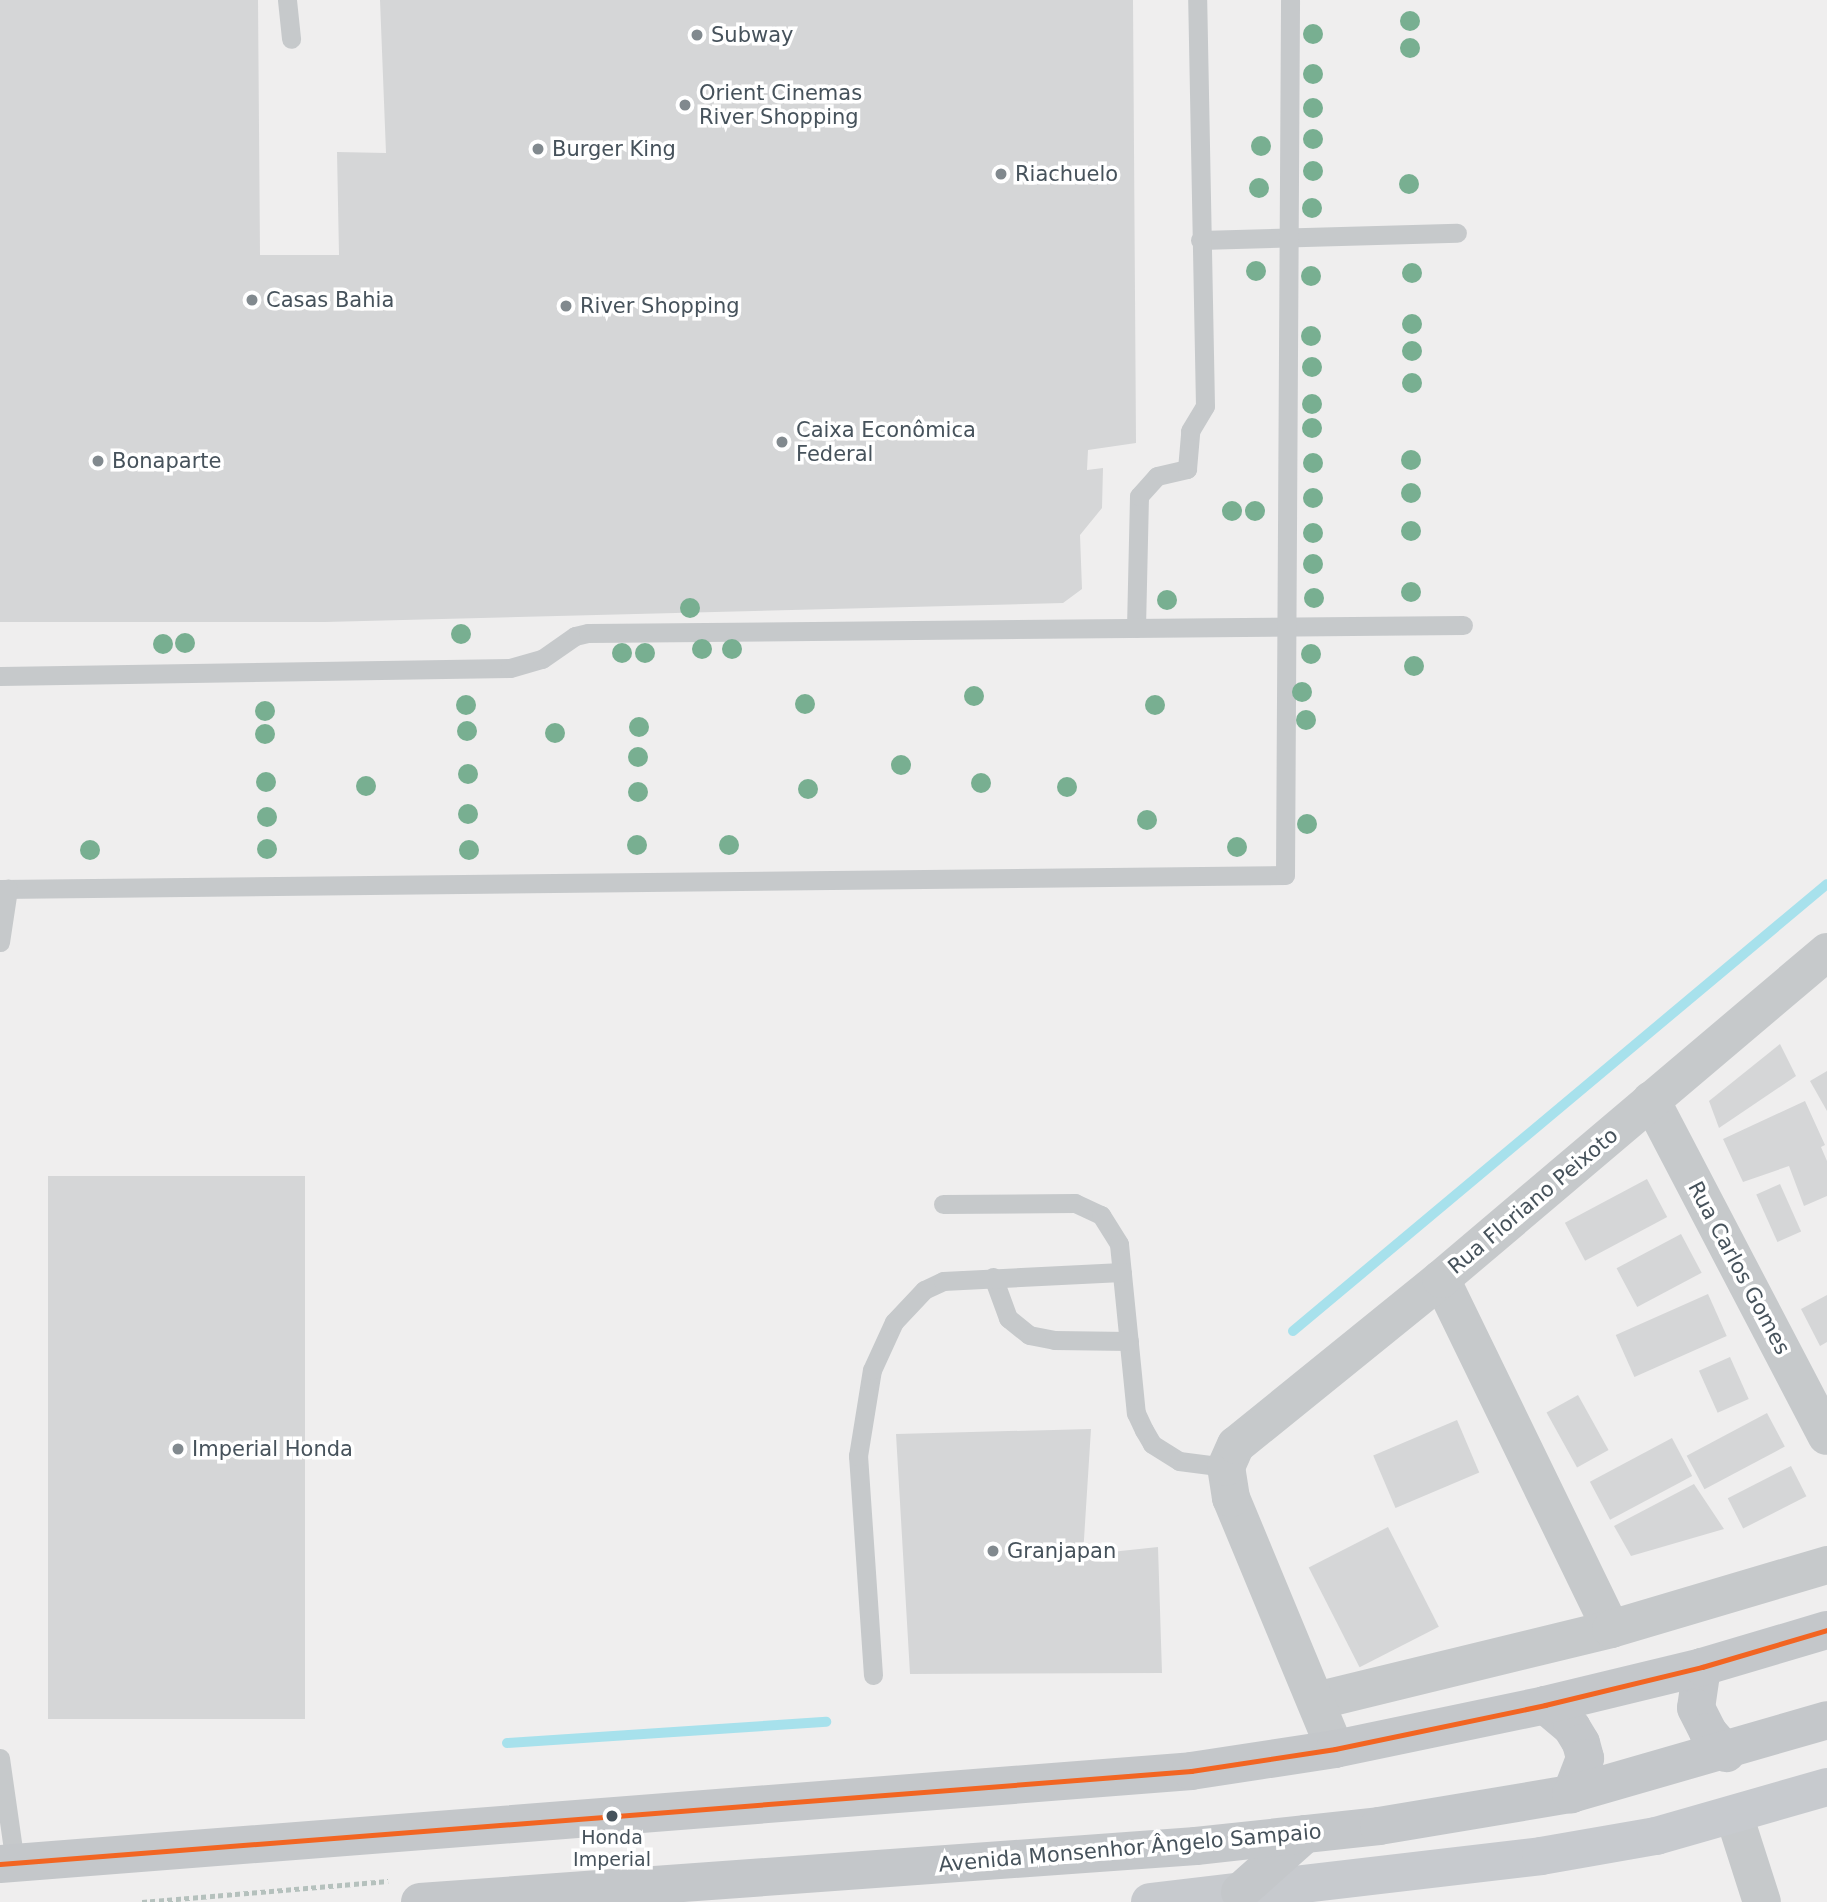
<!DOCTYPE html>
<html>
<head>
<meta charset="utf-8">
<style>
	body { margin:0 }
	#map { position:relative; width:1827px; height:1902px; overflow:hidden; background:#efeeee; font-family:"DejaVu Sans",sans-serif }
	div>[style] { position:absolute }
	.stream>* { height:10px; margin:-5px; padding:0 5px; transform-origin:5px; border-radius:5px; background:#a7e1ec }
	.building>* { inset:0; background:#d5d6d7; transform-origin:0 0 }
	.path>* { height:4.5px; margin-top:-2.25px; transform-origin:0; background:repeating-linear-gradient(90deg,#b5c1bd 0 5px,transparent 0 8.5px) }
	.lane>* { height:19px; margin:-9.5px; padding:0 9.5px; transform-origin:9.5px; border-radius:9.5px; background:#c6c9cb }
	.street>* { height:38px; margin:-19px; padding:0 19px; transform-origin:19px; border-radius:19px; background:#c6c9cb }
	.secondary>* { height:38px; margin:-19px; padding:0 19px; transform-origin:19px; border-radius:19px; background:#c7cace }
	.primary>* { height:38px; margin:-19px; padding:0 19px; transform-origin:19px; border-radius:19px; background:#c4c7ca }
	.bus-1>* { height:5px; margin:-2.5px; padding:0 2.5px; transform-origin:2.5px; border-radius:2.5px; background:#f26522 }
	.trees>* { width:20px; height:20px; margin:-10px; border-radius:50%; background:#78af91 }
	.dots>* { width:19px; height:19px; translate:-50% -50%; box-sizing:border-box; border:4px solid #fff; border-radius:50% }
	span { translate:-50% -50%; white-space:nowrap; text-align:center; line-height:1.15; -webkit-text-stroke:7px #fff; paint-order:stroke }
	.bus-label { font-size:19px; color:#46525b }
	.poi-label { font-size:21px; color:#46525b }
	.left { translate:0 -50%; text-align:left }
	.street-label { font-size:21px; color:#46525b }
</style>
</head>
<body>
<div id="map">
	<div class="stream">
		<div style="left:1293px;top:1331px;width:696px;rotate:-39.93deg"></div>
		<div style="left:507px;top:1743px;width:320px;rotate:-3.8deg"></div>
	</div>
	<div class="building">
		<div style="clip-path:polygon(0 0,258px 0,260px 255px,339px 255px,337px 152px,386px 153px,380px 0,1133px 0,1136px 443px,1088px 450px,1087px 470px,1103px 468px,1102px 508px,1080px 535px,1082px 589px,1063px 603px,325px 622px,0 622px)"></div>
		<div style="clip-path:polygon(1780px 1044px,1796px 1076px,1719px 1128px,1709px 1101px)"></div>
		<div style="clip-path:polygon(1827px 1071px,1827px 1111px,1810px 1081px)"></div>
		<div style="clip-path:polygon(1805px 1101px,1825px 1145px,1821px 1147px,1827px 1161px,1827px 1196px,1804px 1206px,1789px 1166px,1743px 1182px,1723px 1139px)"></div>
		<div style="left:48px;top:1176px;width:257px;height:543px"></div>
		<div style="left:1647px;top:1179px;width:43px;height:93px;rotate:62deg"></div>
		<div style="left:1780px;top:1184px;width:52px;height:26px;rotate:66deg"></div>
		<div style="left:1681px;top:1234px;width:44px;height:73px;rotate:62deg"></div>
		<div style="left:1708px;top:1294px;width:46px;height:101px;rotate:66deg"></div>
		<div style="clip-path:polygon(1827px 1295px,1827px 1342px,1820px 1346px,1801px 1309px)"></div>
		<div style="left:1730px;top:1357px;width:46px;height:34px;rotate:66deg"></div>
		<div style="left:1578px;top:1395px;width:63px;height:36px;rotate:61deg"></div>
		<div style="left:1767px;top:1413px;width:38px;height:91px;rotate:62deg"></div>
		<div style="left:1457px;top:1420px;width:57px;height:91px;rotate:67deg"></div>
		<div style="clip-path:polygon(1091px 1429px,1083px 1555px,1158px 1547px,1162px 1673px,910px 1674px,896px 1434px)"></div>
		<div style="left:1672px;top:1438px;width:43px;height:93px;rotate:62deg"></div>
		<div style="left:1791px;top:1466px;width:34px;height:71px;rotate:63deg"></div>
		<div style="clip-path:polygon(1694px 1484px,1724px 1529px,1631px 1556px,1614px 1526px)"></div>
		<div style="left:1388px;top:1527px;width:112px;height:89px;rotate:63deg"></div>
	</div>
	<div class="path">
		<div style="left:142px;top:1902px;width:247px;rotate:-4.9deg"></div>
	</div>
	<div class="lane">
		<div style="left:287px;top:0;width:39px;rotate:84deg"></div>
		<div style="left:1200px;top:240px;width:257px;rotate:-1.6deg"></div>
		<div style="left:1136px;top:628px;width:132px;rotate:-88.7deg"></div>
		<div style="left:1139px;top:496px;width:27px;rotate:-48deg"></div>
		<div style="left:1157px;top:476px;width:31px;rotate:-13deg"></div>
		<div style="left:1187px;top:469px;width:38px;rotate:-85deg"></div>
		<div style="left:1190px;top:431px;width:29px;rotate:-59deg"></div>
		<div style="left:1205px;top:406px;width:406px;rotate:-91.1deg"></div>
		<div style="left:0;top:676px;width:510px;rotate:-0.9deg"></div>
		<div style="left:510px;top:668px;width:33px;rotate:-16deg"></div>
		<div style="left:542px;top:659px;width:40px;rotate:-34.9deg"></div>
		<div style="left:575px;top:636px;width:13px;rotate:-13deg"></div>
		<div style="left:588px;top:633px;width:875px;rotate:-0.52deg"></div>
		<div style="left:0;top:889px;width:1285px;rotate:-0.62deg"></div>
		<div style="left:1285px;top:875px;width:875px;rotate:-89.67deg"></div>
		<div style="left:0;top:942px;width:54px;rotate:-81.4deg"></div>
		<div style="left:943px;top:1204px;width:132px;rotate:-0.4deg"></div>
		<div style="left:1075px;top:1203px;width:29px;rotate:25deg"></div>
		<div style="left:1101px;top:1215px;width:34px;rotate:58deg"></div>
		<div style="left:1119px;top:1244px;width:170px;rotate:84.3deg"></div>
		<div style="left:1136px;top:1413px;width:19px;rotate:65deg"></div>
		<div style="left:1144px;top:1430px;width:16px;rotate:60deg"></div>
		<div style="left:1152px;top:1444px;width:32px;rotate:32deg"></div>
		<div style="left:1179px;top:1461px;width:47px;rotate:7.3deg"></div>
		<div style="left:993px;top:1277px;width:44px;rotate:69.9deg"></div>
		<div style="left:1008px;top:1318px;width:27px;rotate:39deg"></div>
		<div style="left:1029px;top:1335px;width:25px;rotate:11deg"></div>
		<div style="left:1054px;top:1340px;width:75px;rotate:0.8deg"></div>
		<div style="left:873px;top:1675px;width:220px;rotate:-93.9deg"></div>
		<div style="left:858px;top:1456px;width:87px;rotate:-80.8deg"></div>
		<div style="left:872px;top:1370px;width:53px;rotate:-65.4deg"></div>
		<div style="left:894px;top:1322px;width:44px;rotate:-46.8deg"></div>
		<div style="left:924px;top:1290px;width:21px;rotate:-25deg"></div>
		<div style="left:943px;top:1281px;width:179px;rotate:-2.9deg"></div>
		<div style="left:0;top:1758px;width:106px;rotate:81.9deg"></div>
	</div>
	<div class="street">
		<div style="left:1651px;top:1100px;width:379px;rotate:62.4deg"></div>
		<div style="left:1441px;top:1279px;width:389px;rotate:64.1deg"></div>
		<div style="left:1316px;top:1701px;width:304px;rotate:-13.7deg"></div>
		<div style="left:1611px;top:1629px;width:225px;rotate:-16.5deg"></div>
		<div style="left:1335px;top:1749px;width:272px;rotate:-112.5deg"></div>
		<div style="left:1231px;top:1498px;width:31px;rotate:-99deg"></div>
		<div style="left:1226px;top:1467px;width:24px;rotate:-66deg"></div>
		<div style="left:1236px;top:1445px;width:264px;rotate:-39deg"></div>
		<div style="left:1441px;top:1279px;width:506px;rotate:-40.27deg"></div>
		<div style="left:1734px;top:1815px;width:91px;rotate:72.2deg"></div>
	</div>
	<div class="secondary">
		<div style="left:1150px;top:1902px;width:394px;rotate:-6.7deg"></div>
		<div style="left:1541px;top:1856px;width:117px;rotate:-9.9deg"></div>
		<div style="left:1656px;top:1836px;width:178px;rotate:-16deg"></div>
	</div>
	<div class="primary">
		<div style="left:1702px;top:1667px;width:41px;rotate:98.3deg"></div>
		<div style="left:1696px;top:1708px;width:27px;rotate:63deg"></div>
		<div style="left:1708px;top:1732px;width:28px;rotate:49deg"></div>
		<div style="left:1545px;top:1705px;width:35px;rotate:40deg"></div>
		<div style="left:1572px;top:1728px;width:17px;rotate:59deg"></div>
		<div style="left:1581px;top:1743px;width:16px;rotate:75deg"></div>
		<div style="left:1585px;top:1758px;width:39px;rotate:111deg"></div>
		<div style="left:0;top:1864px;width:1195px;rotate:-4.46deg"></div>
		<div style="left:1191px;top:1771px;width:146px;rotate:-8.7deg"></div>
		<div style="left:1335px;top:1749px;width:215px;rotate:-11.8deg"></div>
		<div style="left:1545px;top:1705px;width:162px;rotate:-13.6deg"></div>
		<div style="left:1702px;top:1667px;width:130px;rotate:-16.5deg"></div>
		<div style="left:1240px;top:1892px;width:87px;rotate:-41.7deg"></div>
		<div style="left:420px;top:1902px;width:778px;rotate:-4.13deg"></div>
		<div style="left:1196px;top:1846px;width:184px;rotate:-6.2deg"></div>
		<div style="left:1379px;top:1826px;width:195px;rotate:-9.5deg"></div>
		<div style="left:1571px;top:1794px;width:266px;rotate:-16.1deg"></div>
	</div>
	<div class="bus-1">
		<div style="left:0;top:1864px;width:1195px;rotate:-4.46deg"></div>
		<div style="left:1191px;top:1771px;width:146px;rotate:-8.7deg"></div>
		<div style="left:1335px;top:1749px;width:215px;rotate:-11.8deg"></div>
		<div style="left:1545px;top:1705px;width:162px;rotate:-13.6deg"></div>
		<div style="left:1702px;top:1667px;width:130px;rotate:-16.5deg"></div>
	</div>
	<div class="trees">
		<div style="left:1410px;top:21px"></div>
		<div style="left:1313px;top:34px"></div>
		<div style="left:1410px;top:48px"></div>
		<div style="left:1313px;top:74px"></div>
		<div style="left:1313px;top:108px"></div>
		<div style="left:1313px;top:139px"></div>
		<div style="left:1261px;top:146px"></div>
		<div style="left:1313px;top:171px"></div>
		<div style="left:1409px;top:184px"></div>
		<div style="left:1259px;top:188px"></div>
		<div style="left:1312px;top:208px"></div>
		<div style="left:1256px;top:271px"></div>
		<div style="left:1412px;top:273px"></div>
		<div style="left:1311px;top:276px"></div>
		<div style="left:1412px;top:324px"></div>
		<div style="left:1311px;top:336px"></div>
		<div style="left:1412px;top:351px"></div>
		<div style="left:1312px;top:367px"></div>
		<div style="left:1412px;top:383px"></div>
		<div style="left:1312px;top:404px"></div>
		<div style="left:1312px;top:428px"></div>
		<div style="left:1411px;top:460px"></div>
		<div style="left:1313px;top:463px"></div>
		<div style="left:1411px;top:493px"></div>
		<div style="left:1313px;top:498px"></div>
		<div style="left:1232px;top:511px"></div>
		<div style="left:1255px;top:511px"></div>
		<div style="left:1411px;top:531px"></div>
		<div style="left:1313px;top:533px"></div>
		<div style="left:1313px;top:564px"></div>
		<div style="left:1411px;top:592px"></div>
		<div style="left:1314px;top:598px"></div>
		<div style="left:1167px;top:600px"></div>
		<div style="left:690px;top:608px"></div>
		<div style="left:461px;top:634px"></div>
		<div style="left:185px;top:643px"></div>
		<div style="left:163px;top:644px"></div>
		<div style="left:702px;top:649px"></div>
		<div style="left:732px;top:649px"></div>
		<div style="left:622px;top:653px"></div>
		<div style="left:645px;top:653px"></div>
		<div style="left:1311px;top:654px"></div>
		<div style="left:1414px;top:666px"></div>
		<div style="left:1302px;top:692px"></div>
		<div style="left:974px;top:696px"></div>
		<div style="left:805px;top:704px"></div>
		<div style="left:466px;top:705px"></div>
		<div style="left:1155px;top:705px"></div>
		<div style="left:265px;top:711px"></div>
		<div style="left:1306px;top:720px"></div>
		<div style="left:639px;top:727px"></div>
		<div style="left:467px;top:731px"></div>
		<div style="left:555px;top:733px"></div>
		<div style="left:265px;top:734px"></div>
		<div style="left:638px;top:757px"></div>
		<div style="left:901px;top:765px"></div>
		<div style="left:468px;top:774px"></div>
		<div style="left:266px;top:782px"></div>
		<div style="left:981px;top:783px"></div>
		<div style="left:366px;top:786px"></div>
		<div style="left:1067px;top:787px"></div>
		<div style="left:808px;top:789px"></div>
		<div style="left:638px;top:792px"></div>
		<div style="left:468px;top:814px"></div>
		<div style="left:267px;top:817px"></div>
		<div style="left:1147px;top:820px"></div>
		<div style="left:1307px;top:824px"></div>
		<div style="left:637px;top:845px"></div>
		<div style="left:729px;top:845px"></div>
		<div style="left:1237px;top:847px"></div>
		<div style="left:267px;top:849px"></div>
		<div style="left:90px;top:850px"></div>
		<div style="left:469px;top:850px"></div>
	</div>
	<div class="dots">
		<div style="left:697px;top:35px;background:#81898e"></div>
		<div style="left:685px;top:105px;background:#81898e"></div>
		<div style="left:538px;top:149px;background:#81898e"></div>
		<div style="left:1001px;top:174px;background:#81898e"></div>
		<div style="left:252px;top:300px;background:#81898e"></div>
		<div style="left:566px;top:306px;background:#81898e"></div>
		<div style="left:782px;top:442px;background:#81898e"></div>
		<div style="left:98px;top:461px;background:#81898e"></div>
		<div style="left:178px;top:1449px;background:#81898e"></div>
		<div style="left:993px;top:1551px;background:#81898e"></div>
		<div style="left:612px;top:1816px;background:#46525b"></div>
	</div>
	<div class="bus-label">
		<span style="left:612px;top:1849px">Honda<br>Imperial</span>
	</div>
	<div class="poi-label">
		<span class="left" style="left:711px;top:35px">Subway</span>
		<span class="left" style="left:699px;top:105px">Orient Cinemas<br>River Shopping</span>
		<span class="left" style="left:552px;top:149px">Burger King</span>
		<span class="left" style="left:1015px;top:174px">Riachuelo</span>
		<span class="left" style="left:266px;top:300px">Casas Bahia</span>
		<span class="left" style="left:580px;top:306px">River Shopping</span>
		<span class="left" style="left:796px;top:442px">Caixa Econômica<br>Federal</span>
		<span class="left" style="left:112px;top:461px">Bonaparte</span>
		<span class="left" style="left:192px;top:1449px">Imperial Honda</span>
		<span class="left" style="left:1007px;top:1551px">Granjapan</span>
	</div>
	<div class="street-label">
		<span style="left:1533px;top:1201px;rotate:-40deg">Rua Floriano Peixoto</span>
		<span style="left:1739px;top:1268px;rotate:62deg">Rua Carlos Gomes</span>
		<span style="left:1130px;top:1848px;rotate:-5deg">Avenida Monsenhor Ângelo Sampaio</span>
	</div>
</div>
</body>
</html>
